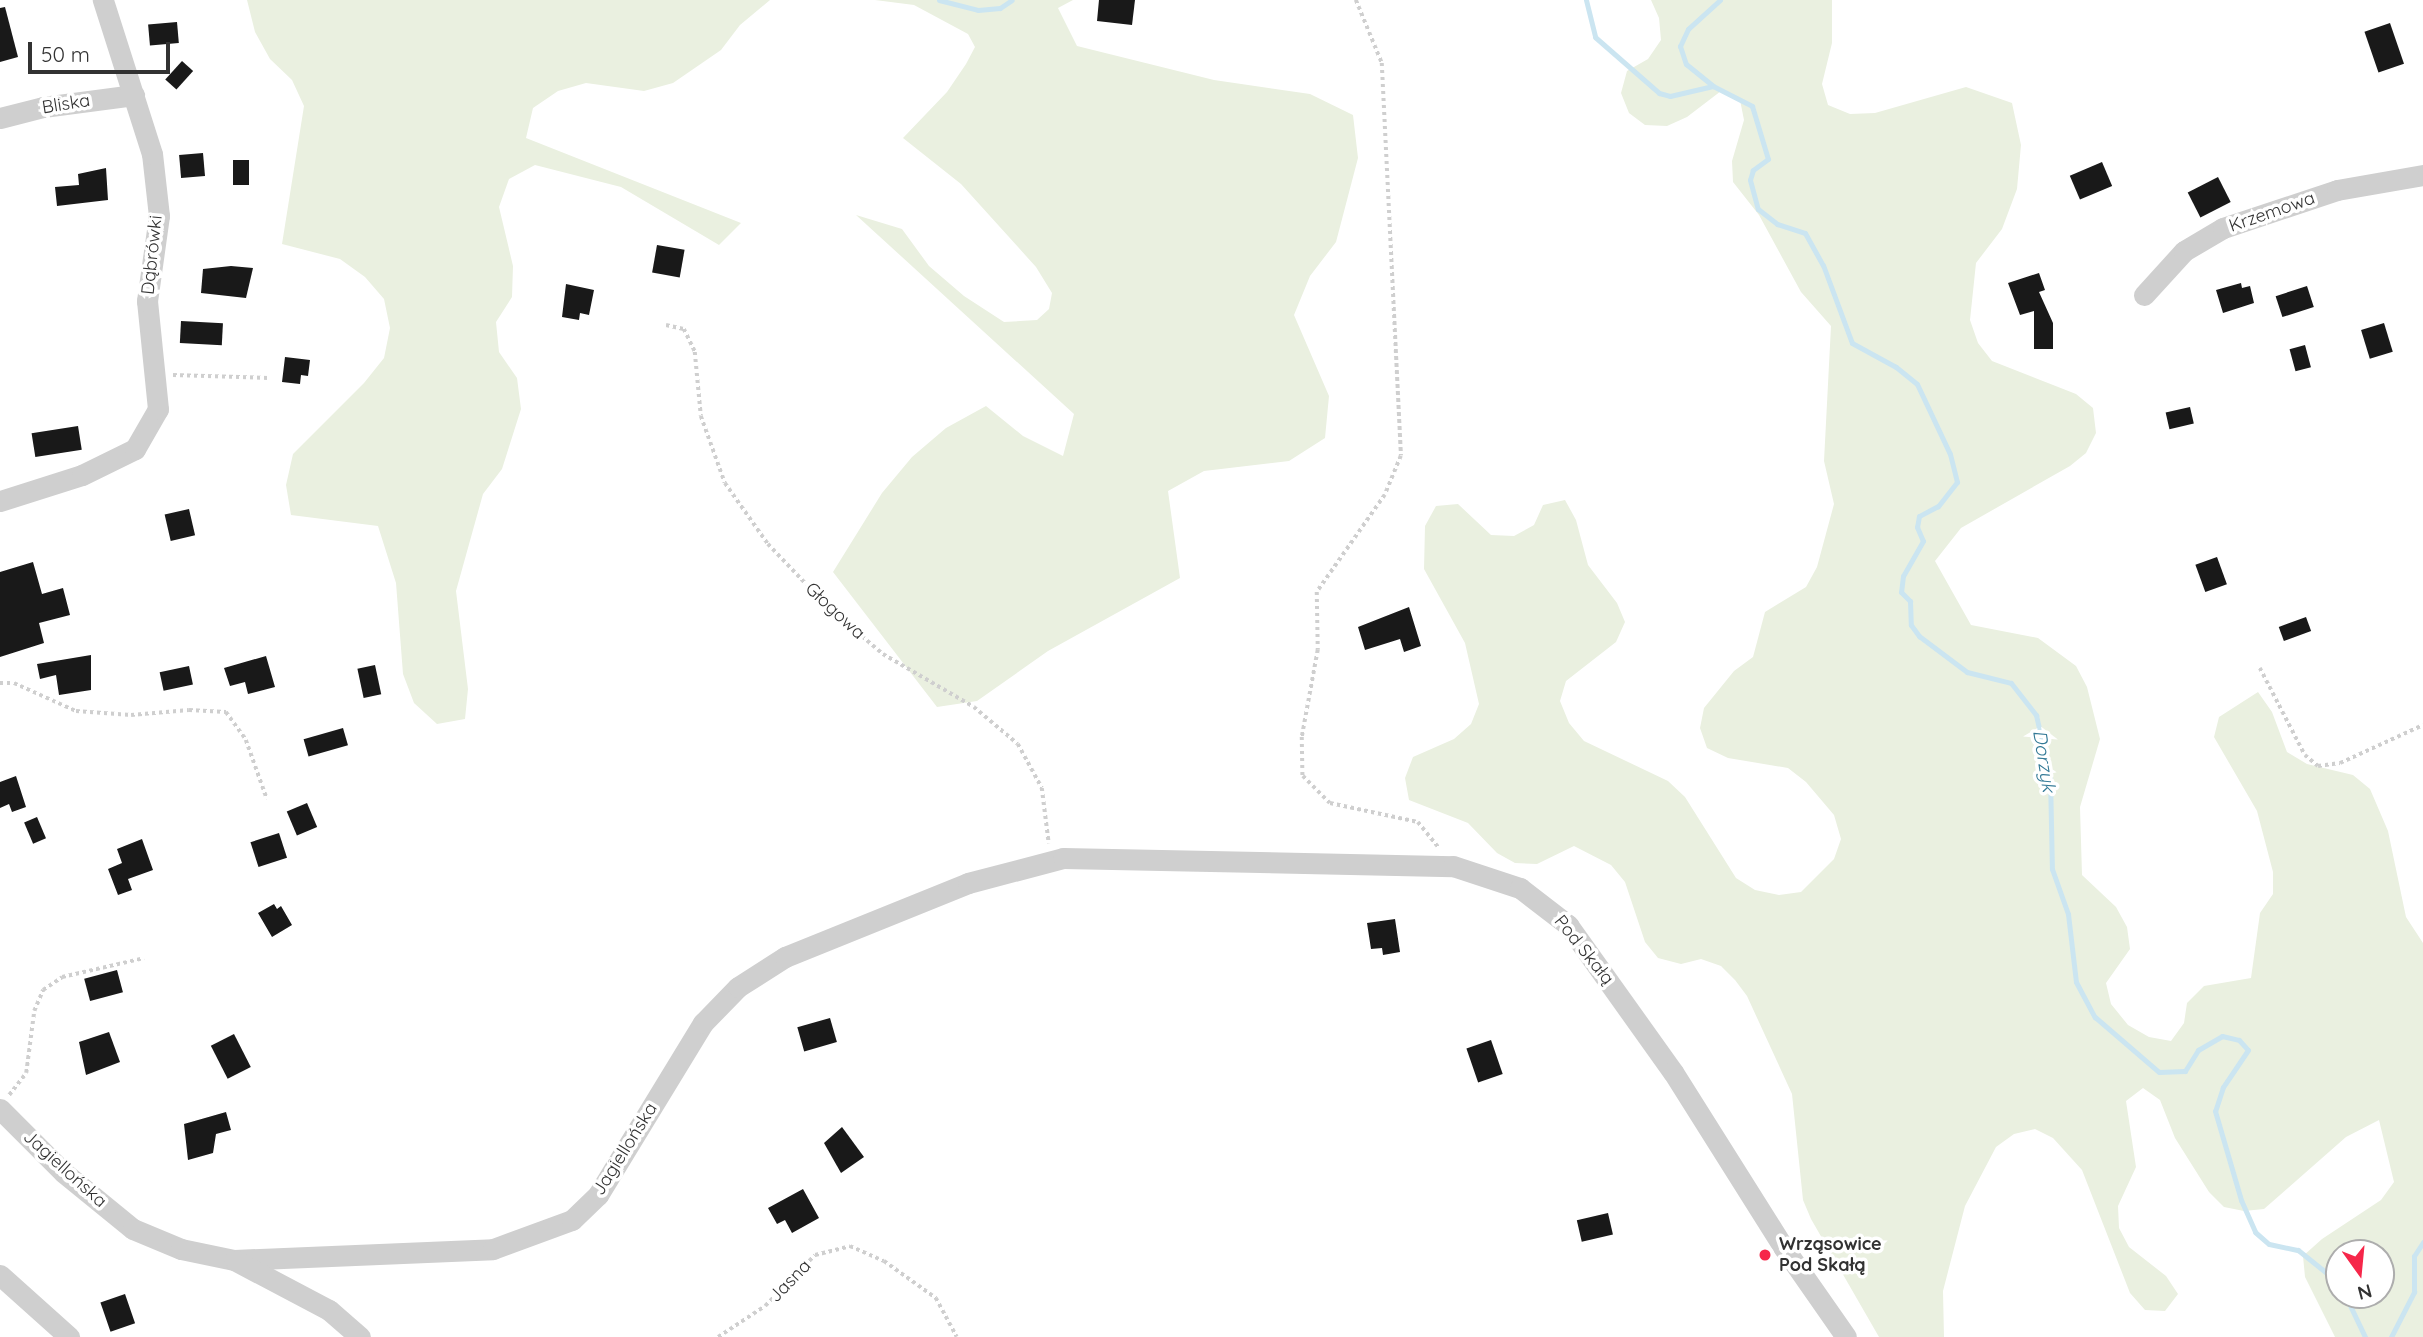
<!DOCTYPE html>
<html>
<head>
<meta charset="utf-8">
<style>
	body { margin:0 }
	#map { position:relative; width:2423px; height:1337px; overflow:hidden; background:#fff; font-family:Quicksand,sans-serif }
	div>[style] { position:absolute }
	.green>* { inset:0; background:#eaf0e0 }
	.stream>* { height:5px; margin:-2.5px; padding:0 2.5px; transform-origin:2.5px; border-radius:2.5px; background:#cbe5f1 }
	.building>* { inset:0; background:#191919; transform-origin:0 0 }
	.path>* { height:3.5px; margin-top:-1.75px; transform-origin:0; background:repeating-linear-gradient(90deg,#cfcfcf 0 3.5px,transparent 0 7px) }
	.minor>* { height:21px; margin:-10.5px; padding:0 10.5px; transform-origin:10.5px; border-radius:10.5px; background:#cfcfcf }
	.dots>* { width:19px; height:19px; translate:-50% -50%; box-sizing:border-box; border:4px solid #fff; border-radius:50% }
	span { translate:-50% -50%; white-space:nowrap; text-align:center; line-height:1.15; -webkit-text-stroke:7px #fff; paint-order:stroke }
	.street-label { font-size:18px; color:#323232 }
	.poi-label { font-size:18px; color:#323232; font-weight:700 }
	.left { translate:0 -50%; text-align:left }
	.water-label { font-size:19px; color:#347a97; font-style:italic }
	.north { position:absolute; left:2325px; top:1239px; width:70px; height:70px; box-sizing:border-box; background:#fff; border:2px solid #adadad; border-radius:50%; rotate:165deg; font-size:19px; font-weight:700; line-height:28px; text-align:center; color:#323232 }
	.north::after { content:''; display:block; margin:auto; width:24px; height:32px; background:#f6274a; clip-path:polygon(50% 0,100% 100%,50% 72%,0 100%) }
	.scale { position:absolute; left:28px; top:42px; width:142px; height:32px; box-sizing:border-box; border:4px solid #323232; border-top:0; padding-left:9px; font-size:21px; line-height:24px; white-space:nowrap; color:#323232; -webkit-text-stroke:5px #fff; paint-order:stroke }
</style>
</head>
<body>
<div id="map">
	<div class="green">
		<div style="clip-path:polygon(247px 0,770px 0,740px 25px,721px 50px,673px 83px,644px 91px,586px 83px,558px 91px,533px 108px,526px 138px,741px 223px,719px 245px,621px 187px,535px 165px,509px 179px,499px 207px,513px 266px,512px 297px,496px 322px,499px 352px,517px 378px,521px 409px,502px 469px,483px 494px,456px 591px,468px 689px,465px 719px,437px 724px,414px 703px,403px 674px,396px 583px,378px 526px,291px 515px,286px 485px,293px 454px,364px 383px,384px 358px,390px 328px,384px 299px,365px 277px,340px 259px,282px 244px,304px 106px,292px 80px,270px 59px,255px 32px)"></div>
		<div style="clip-path:polygon(875px 0,1073px 0,1058px 8px,1077px 46px,1214px 80px,1310px 94px,1353px 115px,1358px 158px,1336px 242px,1310px 276px,1294px 315px,1329px 396px,1325px 438px,1289px 461px,1204px 471px,1168px 491px,1180px 578px,1048px 651px,977px 701px,937px 707px,833px 572px,882px 493px,912px 457px,946px 428px,986px 406px,1023px 436px,1063px 456px,1074px 414px,856px 215px,902px 229px,929px 266px,964px 296px,1004px 322px,1037px 320px,1049px 309px,1052px 293px,1036px 267px,961px 184px,903px 138px,947px 92px,966px 64px,975px 47px,968px 34px,914px 5px)"></div>
		<div style="clip-path:polygon(evenodd,1651px 0,1832px 0,1832px 43px,1822px 84px,1828px 105px,1850px 114px,1875px 113px,1966px 87px,2012px 103px,2021px 145px,2017px 189px,2002px 229px,1976px 263px,1970px 320px,1978px 343px,1992px 361px,2076px 394px,2093px 408px,2096px 433px,2086px 453px,2070px 466px,1961px 528px,1935px 561px,1971px 625px,2038px 638px,2076px 666px,2087px 687px,2100px 739px,2080px 807px,2082px 875px,2116px 907px,2127px 927px,2130px 949px,2106px 983px,2111px 1004px,2128px 1025px,2149px 1037px,2171px 1041px,2184px 1023px,2187px 1003px,2204px 986px,2251px 978px,2260px 913px,2273px 894px,2273px 872px,2257px 811px,2214px 737px,2219px 717px,2258px 692px,2272px 712px,2287px 752px,2307px 764px,2353px 775px,2370px 789px,2388px 831px,2406px 917px,2423px 943px,2423px 1337px,2335px 1337px,2305px 1277px,2303px 1256px,2322px 1239px,2381px 1200px,2394px 1182px,2379px 1120px,2346px 1137px,2264px 1209px,2244px 1211px,2224px 1207px,2209px 1192px,2175px 1138px,2160px 1100px,2143px 1088px,2126px 1101px,2136px 1167px,2118px 1206px,2119px 1228px,2129px 1247px,2166px 1276px,2178px 1294px,2165px 1311px,2145px 1310px,2130px 1293px,2082px 1170px,2053px 1138px,2035px 1129px,2014px 1134px,1996px 1147px,1965px 1206px,1943px 1291px,1944px 1337px,1879px 1337px,1811px 1219px,1803px 1200px,1792px 1094px,1747px 996px,1735px 980px,1721px 966px,1701px 959px,1681px 964px,1658px 958px,1645px 942px,1625px 882px,1611px 865px,1574px 846px,1537px 864px,1515px 863px,1497px 853px,1468px 823px,1409px 800px,1405px 778px,1413px 757px,1454px 739px,1471px 724px,1479px 704px,1465px 643px,1424px 569px,1425px 526px,1436px 506px,1458px 504px,1491px 535px,1514px 536px,1534px 525px,1543px 505px,1565px 500px,1576px 520px,1588px 565px,1617px 603px,1625px 622px,1616px 642px,1566px 681px,1560px 701px,1569px 723px,1584px 741px,1668px 781px,1685px 797px,1736px 878px,1755px 890px,1779px 895px,1801px 892px,1834px 859px,1841px 839px,1834px 815px,1806px 782px,1788px 768px,1728px 758px,1707px 748px,1700px 728px,1704px 708px,1734px 671px,1753px 657px,1765px 612px,1806px 587px,1817px 567px,1834px 504px,1824px 461px,1831px 326px,1801px 292px,1759px 215px,1733px 182px,1732px 161px,1744px 120px,1740px 100px,1721px 91px,1687px 117px,1667px 126px,1645px 125px,1629px 113px,1621px 93px,1627px 71px,1648px 59px,1661px 40px,1659px 18px,1651px 0,2339px 1253px,2381px 1253px,2381px 1295px,2339px 1295px,2339px 1253px)"></div>
	</div>
	<div class="stream">
		<div style="left:939px;top:0;width:40px;rotate:14.4deg"></div>
		<div style="left:978px;top:10px;width:22px;rotate:-5deg"></div>
		<div style="left:1000px;top:8px;width:14px;rotate:-34deg"></div>
		<div style="left:1586px;top:0;width:38px;rotate:76deg"></div>
		<div style="left:1595px;top:37px;width:85px;rotate:41.2deg"></div>
		<div style="left:1659px;top:93px;width:11px;rotate:15deg"></div>
		<div style="left:1670px;top:96px;width:44px;rotate:-13.1deg"></div>
		<div style="left:1720px;top:0;width:43px;rotate:137.8deg"></div>
		<div style="left:1688px;top:29px;width:19px;rotate:115deg"></div>
		<div style="left:1680px;top:46px;width:19px;rotate:72deg"></div>
		<div style="left:1686px;top:64px;width:35px;rotate:39deg"></div>
		<div style="left:1713px;top:86px;width:44px;rotate:27.1deg"></div>
		<div style="left:1752px;top:106px;width:55px;rotate:73.2deg"></div>
		<div style="left:1768px;top:159px;width:19px;rotate:144deg"></div>
		<div style="left:1753px;top:170px;width:10px;rotate:107deg"></div>
		<div style="left:1750px;top:180px;width:30px;rotate:75deg"></div>
		<div style="left:1758px;top:209px;width:24px;rotate:38deg"></div>
		<div style="left:1777px;top:224px;width:29px;rotate:18deg"></div>
		<div style="left:1805px;top:233px;width:37px;rotate:61deg"></div>
		<div style="left:1823px;top:265px;width:83px;rotate:69.6deg"></div>
		<div style="left:1852px;top:343px;width:50px;rotate:28.6deg"></div>
		<div style="left:1896px;top:367px;width:27px;rotate:39deg"></div>
		<div style="left:1917px;top:384px;width:77px;rotate:64.8deg"></div>
		<div style="left:1950px;top:454px;width:29px;rotate:76deg"></div>
		<div style="left:1957px;top:482px;width:31px;rotate:128deg"></div>
		<div style="left:1938px;top:506px;width:21px;rotate:152deg"></div>
		<div style="left:1919px;top:516px;width:11px;rotate:100deg"></div>
		<div style="left:1917px;top:527px;width:15px;rotate:67deg"></div>
		<div style="left:1923px;top:541px;width:40px;rotate:119.7deg"></div>
		<div style="left:1903px;top:576px;width:16px;rotate:97deg"></div>
		<div style="left:1901px;top:592px;width:13px;rotate:45deg"></div>
		<div style="left:1910px;top:601px;width:24px;rotate:88deg"></div>
		<div style="left:1911px;top:625px;width:14px;rotate:54deg"></div>
		<div style="left:1919px;top:636px;width:60px;rotate:36.9deg"></div>
		<div style="left:1967px;top:672px;width:45px;rotate:14deg"></div>
		<div style="left:2011px;top:683px;width:41px;rotate:52deg"></div>
		<div style="left:2036px;top:715px;width:64px;rotate:77.3deg"></div>
		<div style="left:2050px;top:777px;width:92px;rotate:88.8deg"></div>
		<div style="left:2052px;top:869px;width:48px;rotate:70.4deg"></div>
		<div style="left:2068px;top:914px;width:68px;rotate:83.3deg"></div>
		<div style="left:2076px;top:982px;width:40px;rotate:62deg"></div>
		<div style="left:2095px;top:1017px;width:84px;rotate:40.7deg"></div>
		<div style="left:2159px;top:1072px;width:26px;rotate:-2deg"></div>
		<div style="left:2185px;top:1071px;width:25px;rotate:-58deg"></div>
		<div style="left:2198px;top:1050px;width:28px;rotate:-30deg"></div>
		<div style="left:2222px;top:1036px;width:17px;rotate:13deg"></div>
		<div style="left:2239px;top:1040px;width:13px;rotate:48deg"></div>
		<div style="left:2248px;top:1050px;width:45px;rotate:124deg"></div>
		<div style="left:2223px;top:1087px;width:25px;rotate:108deg"></div>
		<div style="left:2215px;top:1111px;width:93px;rotate:73.7deg"></div>
		<div style="left:2241px;top:1200px;width:35px;rotate:66deg"></div>
		<div style="left:2255px;top:1232px;width:18px;rotate:41deg"></div>
		<div style="left:2269px;top:1244px;width:30px;rotate:12deg"></div>
		<div style="left:2298px;top:1250px;width:53px;rotate:38.8deg"></div>
		<div style="left:2345px;top:1295px;width:47px;rotate:64.5deg"></div>
		<div style="left:2391px;top:1337px;width:51px;rotate:-62.9deg"></div>
		<div style="left:2414px;top:1292px;width:36px;rotate:-90deg"></div>
		<div style="left:2414px;top:1256px;width:17px;rotate:-57deg"></div>
	</div>
	<div class="building">
		<div style="clip-path:polygon(1099px 0,1135px 0,1132px 25px,1097px 21px)"></div>
		<div style="clip-path:polygon(5px 7px,18px 57px,0 62px,0 8px)"></div>
		<div style="left:177px;top:22px;width:21px;height:29px;rotate:85deg"></div>
		<div style="left:2390px;top:23px;width:43px;height:27px;rotate:71deg"></div>
		<div style="left:182px;top:61px;width:15px;height:25px;rotate:42deg"></div>
		<div style="left:203px;top:153px;width:23px;height:24px;rotate:85deg"></div>
		<div style="left:233px;top:160px;width:16px;height:25px"></div>
		<div style="left:2102px;top:162px;width:26px;height:35px;rotate:67deg"></div>
		<div style="clip-path:polygon(106px 168px,108px 200px,57px 206px,55px 187px,79px 185px,78px 174px)"></div>
		<div style="left:2218px;top:177px;width:28px;height:34px;rotate:63deg"></div>
		<div style="left:657px;top:245px;width:28px;height:28px;rotate:10deg"></div>
		<div style="clip-path:polygon(231px 266px,253px 268px,246px 298px,201px 293px,203px 269px)"></div>
		<div style="clip-path:polygon(2039px 273px,2045px 290px,2039px 292px,2053px 323px,2053px 349px,2034px 349px,2034px 311px,2020px 315px,2008px 283px)"></div>
		<div style="clip-path:polygon(2241px 283px,2242px 288px,2250px 286px,2254px 303px,2223px 313px,2216px 290px)"></div>
		<div style="clip-path:polygon(566px 284px,594px 290px,589px 315px,580px 313px,579px 320px,562px 317px)"></div>
		<div style="left:2307px;top:286px;width:22px;height:33px;rotate:72deg"></div>
		<div style="left:181px;top:321px;width:42px;height:22px;rotate:3deg"></div>
		<div style="left:2384px;top:323px;width:30px;height:24px;rotate:73deg"></div>
		<div style="left:2305px;top:345px;width:23px;height:16px;rotate:75deg"></div>
		<div style="clip-path:polygon(285px 357px,310px 360px,308px 376px,301px 375px,300px 384px,282px 382px)"></div>
		<div style="left:2190px;top:407px;width:17px;height:25px;rotate:77deg"></div>
		<div style="left:78px;top:426px;width:24px;height:47px;rotate:81deg"></div>
		<div style="left:189px;top:509px;width:27px;height:25px;rotate:77deg"></div>
		<div style="left:2217px;top:557px;width:29px;height:23px;rotate:70deg"></div>
		<div style="clip-path:polygon(33px 562px,42px 594px,63px 588px,70px 615px,39px 623px,44px 643px,0 657px,0 572px)"></div>
		<div style="clip-path:polygon(1409px 607px,1421px 646px,1404px 652px,1400px 639px,1365px 650px,1358px 627px)"></div>
		<div style="left:2306px;top:617px;width:15px;height:29px;rotate:70deg"></div>
		<div style="clip-path:polygon(91px 655px,91px 690px,59px 695px,56px 675px,40px 679px,37px 664px)"></div>
		<div style="clip-path:polygon(266px 656px,275px 687px,248px 694px,245px 682px,230px 686px,224px 668px)"></div>
		<div style="left:375px;top:665px;width:30px;height:18px;rotate:78deg"></div>
		<div style="left:189px;top:666px;width:19px;height:30px;rotate:78deg"></div>
		<div style="left:343px;top:728px;width:18px;height:41px;rotate:74deg"></div>
		<div style="clip-path:polygon(16px 776px,26px 807px,12px 812px,9px 804px,0 808px,0 782px)"></div>
		<div style="left:307px;top:803px;width:26px;height:22px;rotate:67deg"></div>
		<div style="left:37px;top:817px;width:23px;height:14px;rotate:67deg"></div>
		<div style="left:279px;top:833px;width:26px;height:30px;rotate:72deg"></div>
		<div style="clip-path:polygon(142px 839px,153px 870px,128px 879px,132px 890px,118px 895px,108px 869px,122px 863px,117px 849px)"></div>
		<div style="clip-path:polygon(274px 904px,277px 909px,281px 906px,292px 925px,272px 937px,258px 913px)"></div>
		<div style="clip-path:polygon(1395px 919px,1400px 952px,1383px 955px,1382px 948px,1371px 949px,1367px 923px)"></div>
		<div style="left:117px;top:970px;width:23px;height:34px;rotate:75deg"></div>
		<div style="left:830px;top:1018px;width:25px;height:34px;rotate:74deg"></div>
		<div style="clip-path:polygon(109px 1032px,120px 1062px,86px 1075px,79px 1042px)"></div>
		<div style="left:234px;top:1034px;width:37px;height:26px;rotate:63deg"></div>
		<div style="left:1491px;top:1040px;width:36px;height:26px;rotate:71deg"></div>
		<div style="clip-path:polygon(226px 1112px,231px 1130px,216px 1134px,213px 1153px,188px 1160px,184px 1124px)"></div>
		<div style="clip-path:polygon(842px 1127px,864px 1157px,841px 1173px,824px 1143px)"></div>
		<div style="clip-path:polygon(803px 1189px,819px 1218px,792px 1233px,785px 1220px,777px 1224px,768px 1208px)"></div>
		<div style="left:1608px;top:1213px;width:22px;height:32px;rotate:77deg"></div>
		<div style="left:125px;top:1294px;width:31px;height:26px;rotate:71deg"></div>
	</div>
	<div class="path">
		<div style="left:1356px;top:0;width:68px;rotate:67.6deg"></div>
		<div style="left:1382px;top:63px;width:393px;rotate:87.2deg"></div>
		<div style="left:1401px;top:456px;width:42px;rotate:112.3deg"></div>
		<div style="left:1385px;top:495px;width:118px;rotate:125deg"></div>
		<div style="left:1317px;top:592px;width:58px;rotate:89deg"></div>
		<div style="left:1318px;top:650px;width:88px;rotate:100.4deg"></div>
		<div style="left:1302px;top:737px;width:39px;rotate:89deg"></div>
		<div style="left:1303px;top:776px;width:38px;rotate:45deg"></div>
		<div style="left:1330px;top:803px;width:90px;rotate:12.2deg"></div>
		<div style="left:1418px;top:822px;width:32px;rotate:51deg"></div>
		<div style="left:666px;top:325px;width:18px;rotate:13deg"></div>
		<div style="left:684px;top:329px;width:25px;rotate:64deg"></div>
		<div style="left:695px;top:352px;width:64px;rotate:84.6deg"></div>
		<div style="left:701px;top:416px;width:71px;rotate:70.3deg"></div>
		<div style="left:725px;top:483px;width:75px;rotate:54.8deg"></div>
		<div style="left:768px;top:544px;width:90px;rotate:46.4deg"></div>
		<div style="left:830px;top:609px;width:70px;rotate:40.3deg"></div>
		<div style="left:883px;top:654px;width:105px;rotate:30.2deg"></div>
		<div style="left:974px;top:707px;width:57px;rotate:40.1deg"></div>
		<div style="left:1018px;top:744px;width:50px;rotate:61.4deg"></div>
		<div style="left:1042px;top:788px;width:56px;rotate:82.9deg"></div>
		<div style="left:173px;top:375px;width:95px;rotate:1.8deg"></div>
		<div style="left:2260px;top:668px;width:98px;rotate:62.7deg"></div>
		<div style="left:2305px;top:755px;width:17px;rotate:40deg"></div>
		<div style="left:2318px;top:766px;width:22px;rotate:-8deg"></div>
		<div style="left:2340px;top:763px;width:91px;rotate:-24.6deg"></div>
		<div style="left:0;top:683px;width:14px"></div>
		<div style="left:14px;top:683px;width:68px;rotate:24.3deg"></div>
		<div style="left:76px;top:711px;width:55px;rotate:4.2deg"></div>
		<div style="left:131px;top:715px;width:58px;rotate:-4.9deg"></div>
		<div style="left:189px;top:710px;width:37px;rotate:3deg"></div>
		<div style="left:226px;top:712px;width:34px;rotate:54deg"></div>
		<div style="left:246px;top:740px;width:63px;rotate:70.4deg"></div>
		<div style="left:9px;top:1095px;width:28px;rotate:-52deg"></div>
		<div style="left:26px;top:1073px;width:63px;rotate:-82.6deg"></div>
		<div style="left:34px;top:1011px;width:23px;rotate:-67deg"></div>
		<div style="left:43px;top:990px;width:23px;rotate:-34deg"></div>
		<div style="left:62px;top:977px;width:84px;rotate:-13deg"></div>
		<div style="left:718px;top:1337px;width:56px;rotate:-33.4deg"></div>
		<div style="left:765px;top:1306px;width:71px;rotate:-45.6deg"></div>
		<div style="left:815px;top:1255px;width:36px;rotate:-14deg"></div>
		<div style="left:850px;top:1246px;width:37px;rotate:24deg"></div>
		<div style="left:884px;top:1261px;width:64px;rotate:35.4deg"></div>
		<div style="left:936px;top:1298px;width:44px;rotate:61.7deg"></div>
	</div>
	<div class="minor">
		<div style="left:0;top:118px;width:44px;rotate:-14.3deg"></div>
		<div style="left:43px;top:107px;width:92px;rotate:-7.5deg"></div>
		<div style="left:2144px;top:295px;width:59px;rotate:-47.7deg"></div>
		<div style="left:2184px;top:251px;width:45px;rotate:-30.5deg"></div>
		<div style="left:2223px;top:228px;width:120px;rotate:-18.4deg"></div>
		<div style="left:2337px;top:190px;width:87px;rotate:-9.9deg"></div>
		<div style="left:0;top:501px;width:86px;rotate:-17.6deg"></div>
		<div style="left:82px;top:475px;width:59px;rotate:-26.1deg"></div>
		<div style="left:135px;top:449px;width:46px;rotate:-60.1deg"></div>
		<div style="left:158px;top:409px;width:109px;rotate:-95.8deg"></div>
		<div style="left:147px;top:301px;width:86px;rotate:-82deg"></div>
		<div style="left:159px;top:216px;width:62px;rotate:-96.4deg"></div>
		<div style="left:152px;top:154px;width:162px;rotate:-107.7deg"></div>
		<div style="left:0;top:1109px;width:89px;rotate:45deg"></div>
		<div style="left:63px;top:1172px;width:90px;rotate:39.2deg"></div>
		<div style="left:133px;top:1229px;width:52px;rotate:22.6deg"></div>
		<div style="left:181px;top:1249px;width:54px;rotate:11.7deg"></div>
		<div style="left:234px;top:1260px;width:259px;rotate:-2.4deg"></div>
		<div style="left:493px;top:1249px;width:84px;rotate:-20.2deg"></div>
		<div style="left:572px;top:1220px;width:36px;rotate:-44deg"></div>
		<div style="left:598px;top:1195px;width:202px;rotate:-58.6deg"></div>
		<div style="left:703px;top:1023px;width:50px;rotate:-45.8deg"></div>
		<div style="left:738px;top:987px;width:56px;rotate:-32.6deg"></div>
		<div style="left:785px;top:957px;width:197px;rotate:-22deg"></div>
		<div style="left:968px;top:883px;width:98px;rotate:-14.7deg"></div>
		<div style="left:1063px;top:858px;width:390px;rotate:1.2deg"></div>
		<div style="left:1453px;top:866px;width:71px;rotate:18.2deg"></div>
		<div style="left:1520px;top:888px;width:61px;rotate:37.6deg"></div>
		<div style="left:1568px;top:925px;width:181px;rotate:54.5deg"></div>
		<div style="left:1673px;top:1072px;width:208px;rotate:57.8deg"></div>
		<div style="left:1784px;top:1248px;width:108px;rotate:55.1deg"></div>
		<div style="left:236px;top:1261px;width:105px;rotate:27.8deg"></div>
		<div style="left:329px;top:1310px;width:41px;rotate:41.1deg"></div>
		<div style="left:0;top:1275px;width:93px;rotate:41.9deg"></div>
	</div>
	<div class="dots">
		<div style="left:1765px;top:1255px;background:#f6274a"></div>
	</div>
	<div class="street-label">
		<span style="left:66px;top:104px;rotate:-9deg">Bliska</span>
		<span style="left:2272px;top:212px;rotate:-19deg">Krzemowa</span>
		<span style="left:152px;top:255px;rotate:-84deg">Dąbrówki</span>
		<span style="left:835px;top:611px;rotate:43deg">Głogowa</span>
		<span style="left:1584px;top:950px;rotate:51deg">Pod Skałą</span>
		<span style="left:625px;top:1149px;rotate:-58deg">Jagiellońska</span>
		<span style="left:65px;top:1169px;rotate:42deg">Jagiellońska</span>
		<span style="left:790px;top:1281px;rotate:-46deg">Jasna</span>
	</div>
	<div class="poi-label">
		<span class="left" style="left:1779px;top:1255px">Wrząsowice<br>Pod Skałą</span>
	</div>
	<div class="water-label">
		<span style="left:2044px;top:761px;rotate:81deg">Dorzyk</span>
	</div>
	<div class="north">N</div>
	<div class="scale">50 m</div>
</div>
</body>
</html>
